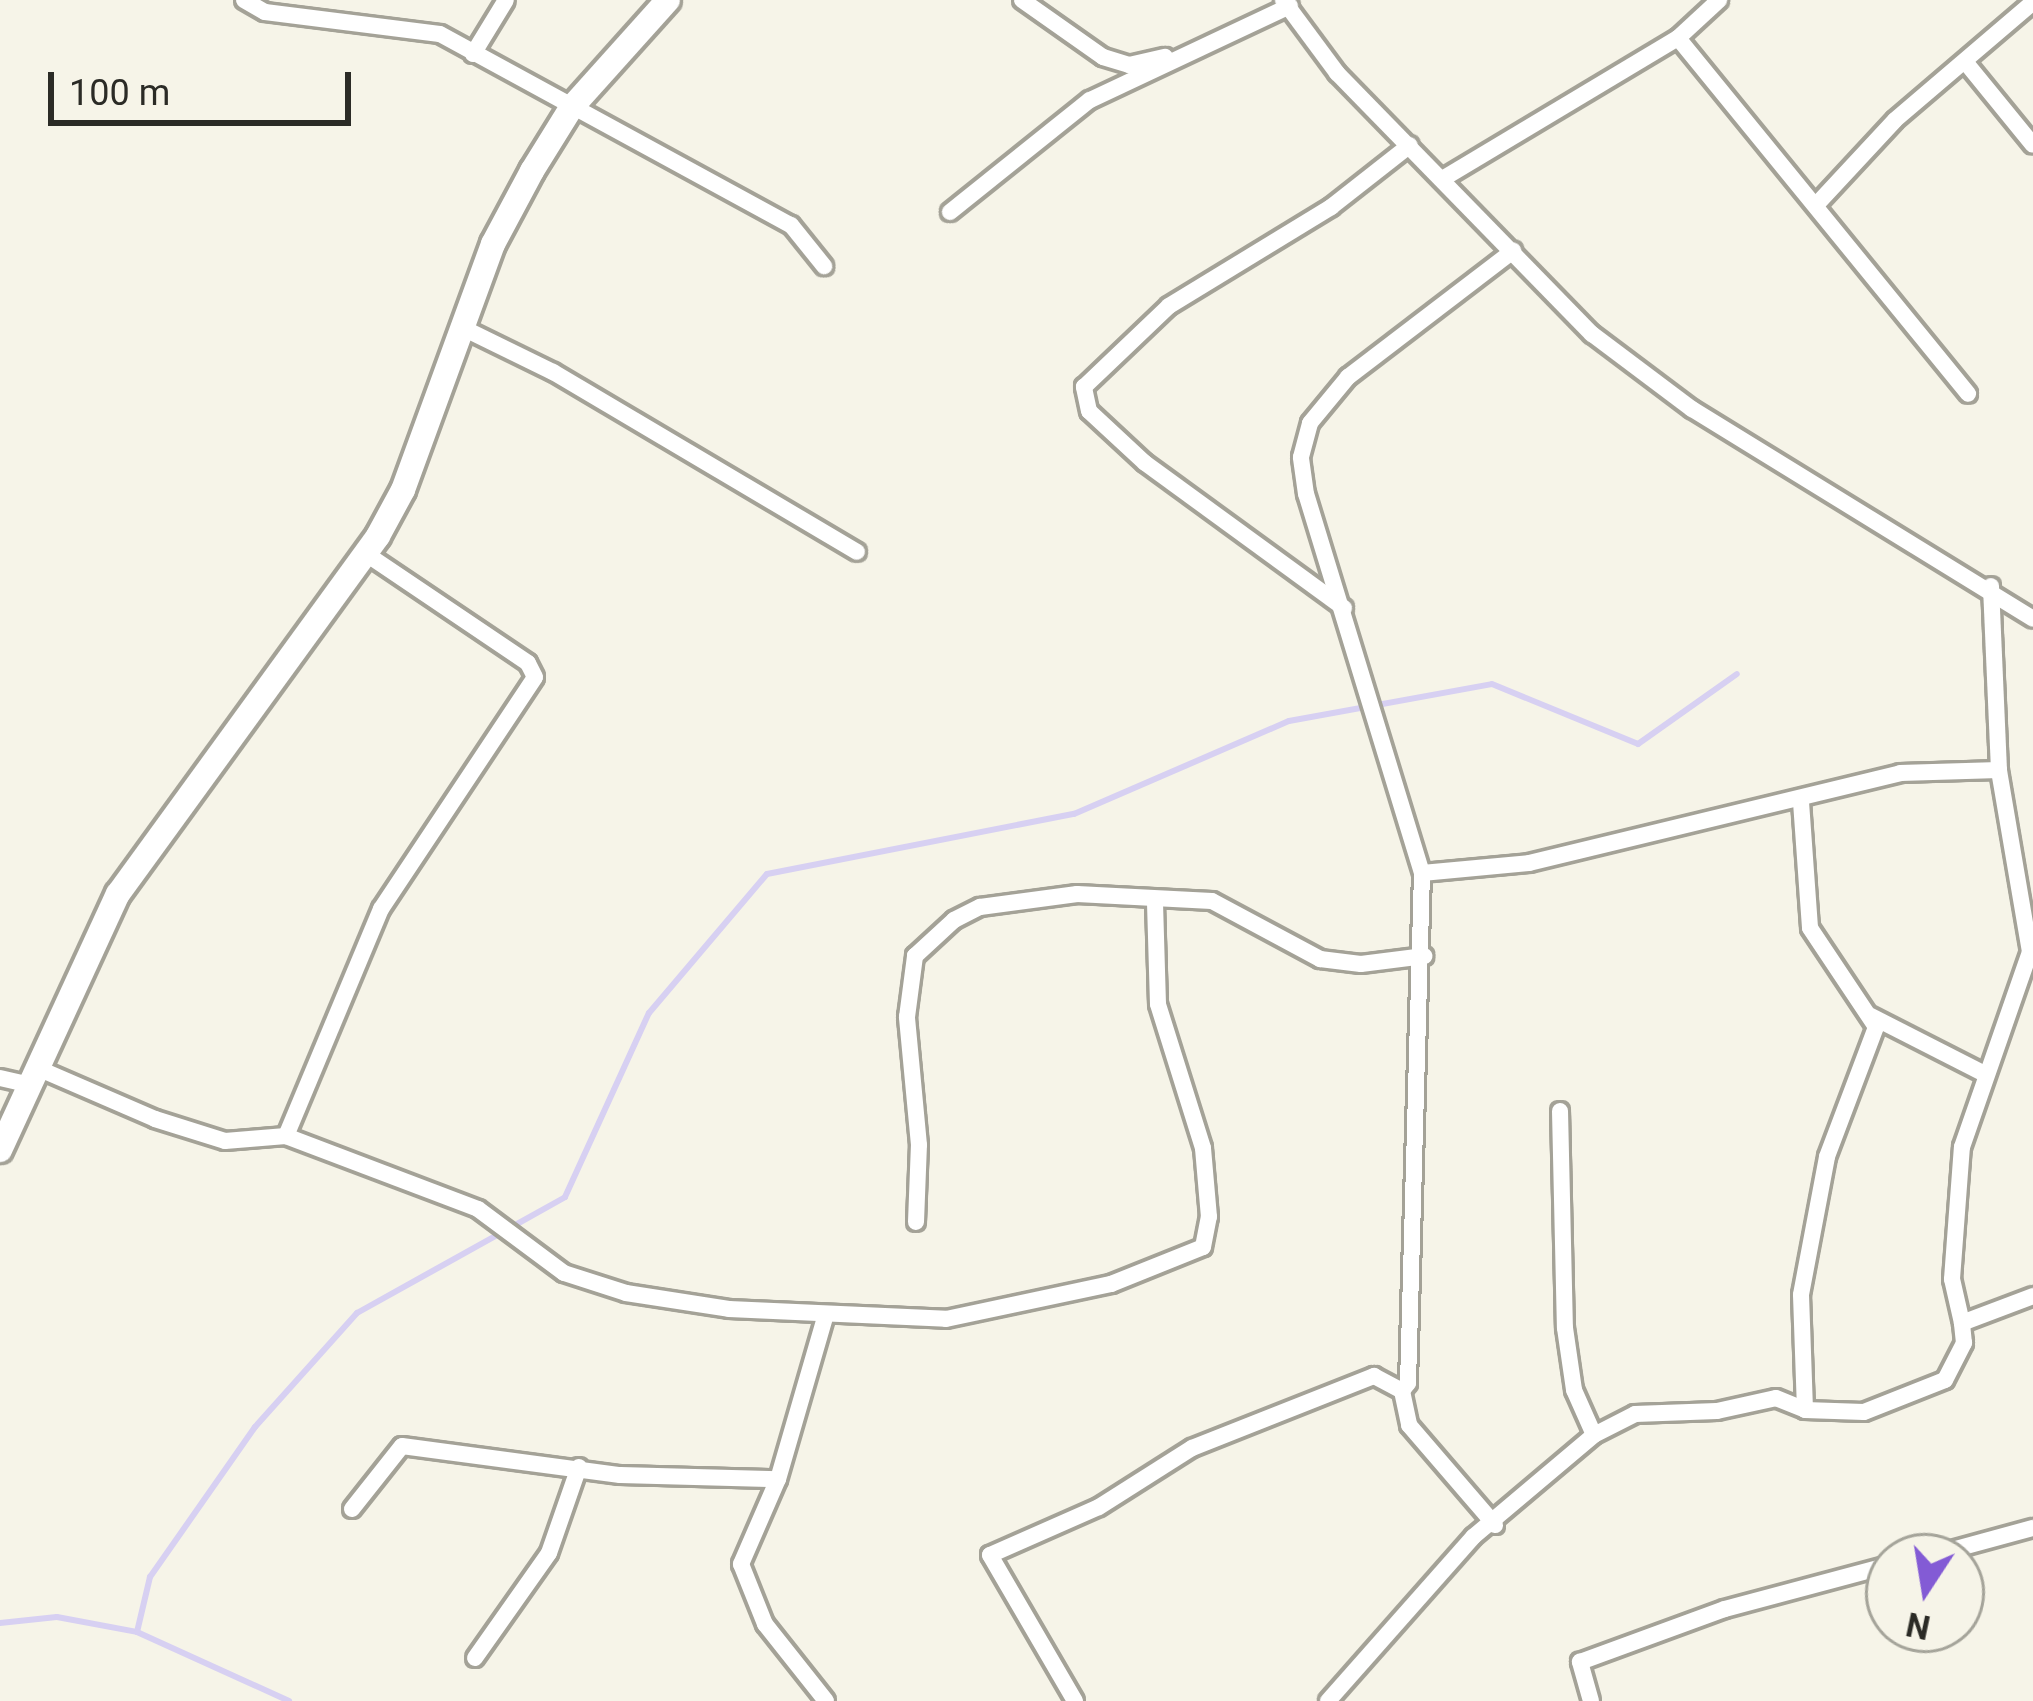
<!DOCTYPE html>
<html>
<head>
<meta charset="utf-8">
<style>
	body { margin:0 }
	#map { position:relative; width:2033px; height:1701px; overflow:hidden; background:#f6f4e8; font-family:Roboto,sans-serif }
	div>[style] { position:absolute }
	.stream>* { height:6px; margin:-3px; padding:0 3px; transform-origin:3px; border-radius:3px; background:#d7d0f2 }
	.roads { filter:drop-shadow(3px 0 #a4a297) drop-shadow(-3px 0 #a4a297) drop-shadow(0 3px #a4a297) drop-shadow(0 -3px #a4a297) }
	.street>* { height:16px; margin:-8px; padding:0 8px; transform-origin:8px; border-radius:8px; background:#fff }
	.secondary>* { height:24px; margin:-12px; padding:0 12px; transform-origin:12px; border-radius:12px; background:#fff }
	span { translate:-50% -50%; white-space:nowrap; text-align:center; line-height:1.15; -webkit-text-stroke:10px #f6f4e8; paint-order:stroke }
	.north { position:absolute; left:1865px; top:1533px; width:120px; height:120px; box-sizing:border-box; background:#f6f4e8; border:3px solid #a5a49a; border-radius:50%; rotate:192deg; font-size:33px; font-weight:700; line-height:48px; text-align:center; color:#2b2b26 }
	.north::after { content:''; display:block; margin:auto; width:42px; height:54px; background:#835bd5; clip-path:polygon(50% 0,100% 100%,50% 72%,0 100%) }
	.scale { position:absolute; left:48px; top:72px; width:303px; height:54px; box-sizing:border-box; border:6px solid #2b2b26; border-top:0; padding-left:15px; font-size:36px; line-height:42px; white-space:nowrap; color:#2b2b26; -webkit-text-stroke:9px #f6f4e8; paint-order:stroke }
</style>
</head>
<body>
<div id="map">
	<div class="stream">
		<div style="left:0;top:1623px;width:57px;rotate:-6deg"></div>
		<div style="left:57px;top:1617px;width:81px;rotate:10.6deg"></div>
		<div style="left:137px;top:1632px;width:167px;rotate:24.4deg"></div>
		<div style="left:137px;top:1632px;width:57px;rotate:-76.7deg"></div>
		<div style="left:150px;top:1577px;width:183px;rotate:-55deg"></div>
		<div style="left:255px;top:1427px;width:153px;rotate:-48.2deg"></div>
		<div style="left:357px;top:1313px;width:238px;rotate:-29.1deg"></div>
		<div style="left:565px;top:1197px;width:202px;rotate:-65.5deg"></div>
		<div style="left:649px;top:1013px;width:182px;rotate:-49.7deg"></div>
		<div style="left:767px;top:874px;width:313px;rotate:-11.1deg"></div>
		<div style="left:1074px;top:814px;width:234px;rotate:-23.4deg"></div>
		<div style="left:1289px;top:721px;width:206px;rotate:-10.3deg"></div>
		<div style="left:1492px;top:684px;width:158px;rotate:22.3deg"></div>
		<div style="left:1638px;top:744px;width:121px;rotate:-35.3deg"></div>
	</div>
	<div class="roads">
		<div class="street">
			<div style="left:244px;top:0;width:24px;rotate:30deg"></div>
			<div style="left:265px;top:12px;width:176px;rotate:7.2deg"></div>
			<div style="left:440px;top:34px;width:400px;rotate:28.6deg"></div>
			<div style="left:791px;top:225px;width:53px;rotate:51.2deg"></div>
			<div style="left:1022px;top:0;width:99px;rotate:35.1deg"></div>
			<div style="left:1103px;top:57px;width:27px;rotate:17deg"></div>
			<div style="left:1129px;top:65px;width:37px;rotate:-13deg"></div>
			<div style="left:1283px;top:0;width:91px;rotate:53.5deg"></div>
			<div style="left:1337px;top:73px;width:365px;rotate:45.7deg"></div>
			<div style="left:1592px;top:334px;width:125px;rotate:36.9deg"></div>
			<div style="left:1692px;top:409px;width:400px;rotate:31.6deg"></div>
			<div style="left:1678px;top:38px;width:459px;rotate:50.8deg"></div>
			<div style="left:473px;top:54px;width:63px;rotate:-58.6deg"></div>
			<div style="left:1967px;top:64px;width:104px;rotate:50.8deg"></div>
			<div style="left:1444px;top:178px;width:273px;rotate:-30.9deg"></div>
			<div style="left:1678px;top:38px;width:56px;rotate:-42.8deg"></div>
			<div style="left:1818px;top:203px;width:113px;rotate:-47.1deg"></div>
			<div style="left:1895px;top:120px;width:182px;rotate:-40.5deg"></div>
			<div style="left:950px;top:212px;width:179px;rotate:-38.7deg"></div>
			<div style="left:1090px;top:100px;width:221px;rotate:-25.2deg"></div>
			<div style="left:463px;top:328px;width:100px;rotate:26.1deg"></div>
			<div style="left:553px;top:372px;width:353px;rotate:30.6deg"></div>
			<div style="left:1344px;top:608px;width:246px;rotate:-143.9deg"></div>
			<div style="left:1145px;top:463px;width:76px;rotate:-137.1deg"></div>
			<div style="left:1089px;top:411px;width:25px;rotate:-102deg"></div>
			<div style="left:1084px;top:387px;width:117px;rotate:-43.6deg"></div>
			<div style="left:1169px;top:306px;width:190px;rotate:-31.4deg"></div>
			<div style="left:1331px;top:207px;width:100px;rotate:-38.1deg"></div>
			<div style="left:1801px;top:802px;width:126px;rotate:85.9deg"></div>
			<div style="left:1810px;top:928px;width:119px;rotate:56.3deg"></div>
			<div style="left:1876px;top:1027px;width:139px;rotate:110.7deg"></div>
			<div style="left:1827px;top:1157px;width:140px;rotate:100.7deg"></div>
			<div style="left:1801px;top:1295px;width:115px;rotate:88deg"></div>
			<div style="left:1422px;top:873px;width:107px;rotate:-5.3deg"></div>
			<div style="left:1529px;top:863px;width:382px;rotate:-13.6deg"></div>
			<div style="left:1900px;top:773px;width:99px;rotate:-1.7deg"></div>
			<div style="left:1871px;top:1016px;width:126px;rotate:27deg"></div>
			<div style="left:35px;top:1067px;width:131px;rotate:23.4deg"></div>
			<div style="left:155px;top:1119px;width:73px;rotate:17.4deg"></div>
			<div style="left:225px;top:1141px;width:61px;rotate:-4.7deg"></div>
			<div style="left:286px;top:1136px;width:205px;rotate:20.8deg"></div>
			<div style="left:478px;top:1209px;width:107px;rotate:36.7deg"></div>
			<div style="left:564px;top:1273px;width:65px;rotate:17.9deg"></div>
			<div style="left:626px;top:1293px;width:104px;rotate:8.8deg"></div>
			<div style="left:729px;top:1309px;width:217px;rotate:2.6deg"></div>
			<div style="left:946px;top:1319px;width:169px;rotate:-12deg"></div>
			<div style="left:1111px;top:1284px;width:99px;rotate:-21.9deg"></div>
			<div style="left:1203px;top:1247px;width:31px;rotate:-79deg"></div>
			<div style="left:1209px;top:1217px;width:69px;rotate:-95deg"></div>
			<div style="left:1203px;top:1148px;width:151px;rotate:-107.4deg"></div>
			<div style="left:1158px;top:1004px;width:103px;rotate:-91.7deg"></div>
			<div style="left:0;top:1078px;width:27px;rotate:13deg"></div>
			<div style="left:1560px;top:1111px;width:217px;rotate:88.7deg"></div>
			<div style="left:1565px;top:1328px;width:63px;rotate:81.7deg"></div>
			<div style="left:1574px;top:1390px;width:49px;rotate:66deg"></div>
			<div style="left:286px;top:1136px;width:246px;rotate:-67.3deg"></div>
			<div style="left:381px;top:909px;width:278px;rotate:-56.4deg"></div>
			<div style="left:535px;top:677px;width:16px;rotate:-117deg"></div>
			<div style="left:528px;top:663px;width:197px;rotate:-146deg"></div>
			<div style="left:916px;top:1222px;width:77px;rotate:-87.8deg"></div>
			<div style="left:919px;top:1145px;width:129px;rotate:-95.4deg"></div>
			<div style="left:907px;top:1017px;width:62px;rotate:-82.5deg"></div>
			<div style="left:915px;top:956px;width:53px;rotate:-42.7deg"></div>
			<div style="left:954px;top:920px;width:29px;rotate:-27deg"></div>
			<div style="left:980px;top:907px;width:98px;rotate:-7.6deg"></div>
			<div style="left:1077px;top:894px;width:135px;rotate:3deg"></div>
			<div style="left:1212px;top:901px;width:123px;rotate:28.2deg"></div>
			<div style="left:1320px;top:959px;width:41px;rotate:7deg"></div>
			<div style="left:1361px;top:964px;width:64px;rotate:-7.2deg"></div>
			<div style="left:826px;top:1314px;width:172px;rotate:106.2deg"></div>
			<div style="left:778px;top:1479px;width:93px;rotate:113.5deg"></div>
			<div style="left:741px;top:1564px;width:65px;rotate:68.2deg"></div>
			<div style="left:765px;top:1624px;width:98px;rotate:51.6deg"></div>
			<div style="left:1962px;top:1323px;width:45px;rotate:-102.8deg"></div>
			<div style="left:1952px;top:1279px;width:132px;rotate:-85.7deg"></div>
			<div style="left:1962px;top:1147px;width:207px;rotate:-70.8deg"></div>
			<div style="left:2030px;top:952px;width:185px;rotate:-99.7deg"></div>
			<div style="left:1999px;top:770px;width:184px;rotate:-92.5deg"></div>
			<div style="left:1402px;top:1391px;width:35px;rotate:78deg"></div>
			<div style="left:1409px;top:1425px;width:132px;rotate:49.3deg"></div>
			<div style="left:352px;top:1509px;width:80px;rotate:-51.6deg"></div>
			<div style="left:402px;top:1446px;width:220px;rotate:7.6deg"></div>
			<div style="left:620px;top:1475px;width:158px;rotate:1.5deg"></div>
			<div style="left:1926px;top:1557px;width:111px;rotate:-15.2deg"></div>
			<div style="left:475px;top:1658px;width:128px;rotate:-54.8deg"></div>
			<div style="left:549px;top:1553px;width:91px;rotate:-70.8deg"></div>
			<div style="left:1075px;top:1701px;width:169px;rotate:-120.2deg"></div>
			<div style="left:990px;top:1555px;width:119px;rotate:-23.8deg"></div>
			<div style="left:1099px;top:1507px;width:110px;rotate:-32.4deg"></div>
			<div style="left:1192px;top:1448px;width:196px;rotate:-21.6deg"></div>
			<div style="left:1374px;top:1376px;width:32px;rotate:28deg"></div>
			<div style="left:1402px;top:1391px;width:10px;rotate:-53deg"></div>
			<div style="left:1408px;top:1383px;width:510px;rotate:-88.43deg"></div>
			<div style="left:1422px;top:873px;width:396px;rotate:-107deg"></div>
			<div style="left:1306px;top:494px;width:37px;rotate:-98deg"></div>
			<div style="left:1301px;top:457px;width:35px;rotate:-75deg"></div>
			<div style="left:1310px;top:423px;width:60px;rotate:-50.4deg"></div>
			<div style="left:1348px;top:377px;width:208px;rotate:-37.4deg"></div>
			<div style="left:1328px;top:1701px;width:219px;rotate:-48.5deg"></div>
			<div style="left:1473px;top:1537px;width:158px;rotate:-40.1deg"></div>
			<div style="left:1594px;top:1435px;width:46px;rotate:-27.1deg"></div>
			<div style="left:1635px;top:1414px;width:82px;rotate:-2.1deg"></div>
			<div style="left:1717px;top:1411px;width:60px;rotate:-12.4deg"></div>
			<div style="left:1776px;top:1398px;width:31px;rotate:22deg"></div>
			<div style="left:1805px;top:1410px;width:59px;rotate:1.9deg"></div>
			<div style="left:1864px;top:1412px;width:87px;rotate:-21.6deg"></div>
			<div style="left:1945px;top:1380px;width:42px;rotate:-62.8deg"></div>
			<div style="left:1964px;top:1343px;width:20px;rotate:-96deg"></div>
			<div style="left:1962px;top:1323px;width:76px;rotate:-20.8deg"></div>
			<div style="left:1591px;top:1701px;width:41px;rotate:-105.8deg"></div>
			<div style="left:1580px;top:1662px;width:154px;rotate:-20.1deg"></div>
			<div style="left:1725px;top:1609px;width:170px;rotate:-15deg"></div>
		</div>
		<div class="secondary">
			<div style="left:0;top:1150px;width:282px;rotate:-65.3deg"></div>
			<div style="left:118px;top:894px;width:442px;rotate:-54deg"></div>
			<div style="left:378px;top:536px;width:52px;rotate:-61.5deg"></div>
			<div style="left:403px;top:490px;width:262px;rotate:-69.9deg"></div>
			<div style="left:493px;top:244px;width:83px;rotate:-61.9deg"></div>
			<div style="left:532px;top:171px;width:74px;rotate:-58.2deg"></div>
			<div style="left:571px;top:108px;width:145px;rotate:-48.1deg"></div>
		</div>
	</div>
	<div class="north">N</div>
	<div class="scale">100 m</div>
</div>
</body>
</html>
